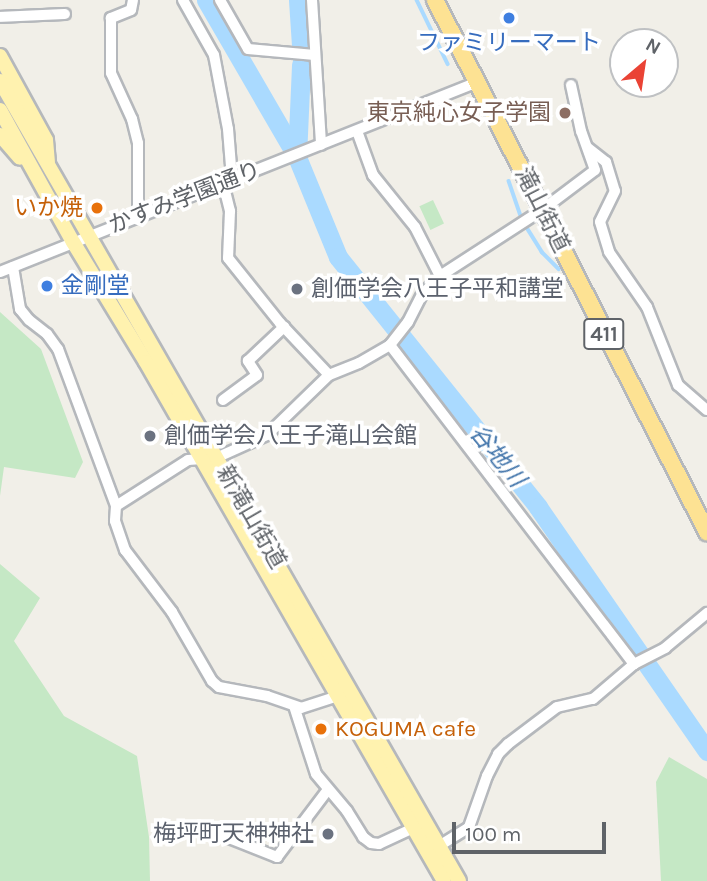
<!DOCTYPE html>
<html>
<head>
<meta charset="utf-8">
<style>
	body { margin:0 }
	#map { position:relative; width:707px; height:881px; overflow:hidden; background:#f1efe8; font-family:Karla,"Noto Sans JP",sans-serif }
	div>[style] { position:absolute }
	.green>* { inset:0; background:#c5e8c5; transform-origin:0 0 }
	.stream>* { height:3.5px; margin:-1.75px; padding:0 1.75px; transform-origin:1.75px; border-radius:1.75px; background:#aadaff }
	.river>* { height:19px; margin:-9.5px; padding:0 9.5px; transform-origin:9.5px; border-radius:9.5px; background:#aadaff }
	.roads { filter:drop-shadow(2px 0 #b5b8bc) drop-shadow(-2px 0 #b5b8bc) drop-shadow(0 2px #b5b8bc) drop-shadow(0 -2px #b5b8bc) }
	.minor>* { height:10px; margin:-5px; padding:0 5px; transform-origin:5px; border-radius:5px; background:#fff }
	.major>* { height:14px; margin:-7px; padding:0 7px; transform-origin:7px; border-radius:7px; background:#fff2af }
	.highway>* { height:16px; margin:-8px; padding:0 8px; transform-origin:8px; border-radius:8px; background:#fde293 }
	.dots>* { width:19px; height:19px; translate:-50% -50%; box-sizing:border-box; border:4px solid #fff; border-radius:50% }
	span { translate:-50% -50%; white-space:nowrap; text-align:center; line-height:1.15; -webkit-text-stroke:7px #fff; paint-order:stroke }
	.shield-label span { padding:2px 5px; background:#fff; border:2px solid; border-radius:5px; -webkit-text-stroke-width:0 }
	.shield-label { font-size:21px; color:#5f6368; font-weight:700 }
	.shop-label { font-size:23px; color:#366cbe }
	.left { translate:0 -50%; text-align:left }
	.education-label { font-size:23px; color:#785e54 }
	.right { translate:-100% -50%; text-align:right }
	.street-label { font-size:23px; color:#5f6368 }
	.food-label { font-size:23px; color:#c56008 }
	.worship-label { font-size:23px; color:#5b616d }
	.water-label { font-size:24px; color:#4174aa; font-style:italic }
	.north { position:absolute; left:609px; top:28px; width:70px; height:70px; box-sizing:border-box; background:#fff; border:2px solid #bfc1c3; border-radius:50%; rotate:29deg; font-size:19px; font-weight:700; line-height:28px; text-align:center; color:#5f6368 }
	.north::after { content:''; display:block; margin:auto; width:24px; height:32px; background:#ea4335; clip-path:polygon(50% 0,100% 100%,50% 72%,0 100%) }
	.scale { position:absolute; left:452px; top:822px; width:154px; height:32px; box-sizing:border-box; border:4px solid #5f6368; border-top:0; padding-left:9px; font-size:21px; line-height:24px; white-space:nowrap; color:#5f6368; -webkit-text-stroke:5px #fff; paint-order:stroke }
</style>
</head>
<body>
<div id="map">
	<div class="green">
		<div style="left:433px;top:200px;width:26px;height:15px;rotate:65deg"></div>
		<div style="clip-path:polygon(0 312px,41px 349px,83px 462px,75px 478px,4px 467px,0 496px)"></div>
		<div style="clip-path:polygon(0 564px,40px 598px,14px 641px,64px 716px,137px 756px,149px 837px,150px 881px,0 881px)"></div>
		<div style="clip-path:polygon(669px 757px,707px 779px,707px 881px,661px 881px,656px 782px)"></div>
	</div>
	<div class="stream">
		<div style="left:417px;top:0;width:71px;rotate:64.2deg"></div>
		<div style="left:509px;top:181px;width:40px;rotate:71.1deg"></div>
		<div style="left:526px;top:226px;width:31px;rotate:58deg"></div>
		<div style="left:542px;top:252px;width:24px;rotate:45deg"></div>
	</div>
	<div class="river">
		<div style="left:206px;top:0;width:181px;rotate:59.9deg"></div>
		<div style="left:297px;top:157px;width:108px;rotate:67.7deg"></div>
		<div style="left:338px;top:257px;width:320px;rotate:51.3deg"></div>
		<div style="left:538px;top:507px;width:297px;rotate:55.3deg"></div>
		<div style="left:298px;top:0;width:45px;rotate:86.2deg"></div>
		<div style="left:297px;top:157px;width:93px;rotate:-87.5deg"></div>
	</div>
	<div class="roads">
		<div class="minor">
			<div style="left:133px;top:0;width:10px;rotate:101deg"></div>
			<div style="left:131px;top:10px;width:22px;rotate:158deg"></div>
			<div style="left:111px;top:18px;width:55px;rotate:90deg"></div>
			<div style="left:111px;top:73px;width:51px;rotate:65.5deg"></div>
			<div style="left:132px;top:119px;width:25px;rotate:76deg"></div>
			<div style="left:138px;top:143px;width:74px;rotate:90deg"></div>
			<div style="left:183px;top:0;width:63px;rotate:60.6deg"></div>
			<div style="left:214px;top:55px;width:75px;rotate:79.3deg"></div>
			<div style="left:228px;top:129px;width:50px;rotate:85.4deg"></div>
			<div style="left:220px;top:0;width:56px;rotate:60.3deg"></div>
			<div style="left:248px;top:49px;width:67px;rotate:5.1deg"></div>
			<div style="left:312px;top:0;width:145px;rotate:86.4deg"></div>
			<div style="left:0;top:17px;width:65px;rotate:-2.6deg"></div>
			<div style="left:357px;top:131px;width:47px;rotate:70deg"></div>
			<div style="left:373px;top:175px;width:67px;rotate:51.1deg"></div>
			<div style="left:415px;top:227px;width:55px;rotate:63deg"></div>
			<div style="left:588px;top:148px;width:23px;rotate:38deg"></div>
			<div style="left:606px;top:162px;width:30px;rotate:73deg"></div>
			<div style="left:615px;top:191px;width:34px;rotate:116deg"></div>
			<div style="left:600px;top:222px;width:31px;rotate:73deg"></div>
			<div style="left:609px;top:252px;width:67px;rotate:55.4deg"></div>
			<div style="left:647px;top:307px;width:84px;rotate:68.3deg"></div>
			<div style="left:678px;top:385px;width:38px;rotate:41deg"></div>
			<div style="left:223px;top:183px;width:29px;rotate:76deg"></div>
			<div style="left:230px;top:211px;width:47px;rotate:92.4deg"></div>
			<div style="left:228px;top:258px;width:83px;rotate:51.3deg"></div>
			<div style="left:280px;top:323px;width:71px;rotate:46.7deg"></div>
			<div style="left:13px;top:267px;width:43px;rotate:80.5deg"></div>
			<div style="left:20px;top:309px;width:14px;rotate:51deg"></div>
			<div style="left:29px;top:320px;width:23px;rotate:38deg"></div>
			<div style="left:47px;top:334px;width:19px;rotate:54deg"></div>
			<div style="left:58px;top:349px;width:167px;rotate:69.7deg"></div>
			<div style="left:116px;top:506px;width:15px;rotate:94deg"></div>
			<div style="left:115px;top:521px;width:31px;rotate:71deg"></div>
			<div style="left:125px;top:550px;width:78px;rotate:52.8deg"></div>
			<div style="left:172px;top:612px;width:80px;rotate:59.9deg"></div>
			<div style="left:212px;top:681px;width:9px;rotate:41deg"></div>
			<div style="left:219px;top:687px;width:49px;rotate:10.6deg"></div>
			<div style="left:267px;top:696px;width:36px;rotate:19deg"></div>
			<div style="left:301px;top:708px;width:39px;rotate:-18deg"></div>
			<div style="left:0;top:272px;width:511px;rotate:-21.7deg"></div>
			<div style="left:390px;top:345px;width:402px;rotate:52.6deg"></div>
			<div style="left:223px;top:400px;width:42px;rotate:-36.3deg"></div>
			<div style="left:257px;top:375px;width:17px;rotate:-123deg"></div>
			<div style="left:248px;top:361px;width:50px;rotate:-43.4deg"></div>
			<div style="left:116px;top:506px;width:85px;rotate:-32.6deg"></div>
			<div style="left:188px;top:460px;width:28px;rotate:-4deg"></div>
			<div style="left:216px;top:458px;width:56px;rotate:-24.3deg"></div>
			<div style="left:267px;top:435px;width:86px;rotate:-44.1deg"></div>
			<div style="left:329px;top:375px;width:32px;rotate:-22deg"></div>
			<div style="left:359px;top:363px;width:36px;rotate:-30deg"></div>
			<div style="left:390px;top:345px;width:29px;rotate:-52deg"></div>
			<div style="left:408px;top:322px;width:30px;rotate:-63deg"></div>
			<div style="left:422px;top:295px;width:26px;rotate:-47deg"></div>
			<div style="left:440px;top:276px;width:121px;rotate:-32.9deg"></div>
			<div style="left:542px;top:210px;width:66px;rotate:-37deg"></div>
			<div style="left:595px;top:170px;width:41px;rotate:-109.7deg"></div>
			<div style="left:581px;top:131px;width:47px;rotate:-102.3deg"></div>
			<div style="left:294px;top:706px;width:71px;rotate:72.1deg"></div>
			<div style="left:316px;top:774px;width:48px;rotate:50deg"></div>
			<div style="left:347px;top:811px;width:31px;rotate:58deg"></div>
			<div style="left:363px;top:837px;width:10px;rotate:37deg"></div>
			<div style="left:371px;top:843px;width:8px;rotate:7deg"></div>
			<div style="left:379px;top:844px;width:38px;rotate:-25deg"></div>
			<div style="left:201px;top:827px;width:82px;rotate:21.5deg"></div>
			<div style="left:277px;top:857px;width:83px;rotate:-52.9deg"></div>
			<div style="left:439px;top:846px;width:36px;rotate:-32deg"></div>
			<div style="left:469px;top:827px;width:54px;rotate:-70.6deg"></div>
			<div style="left:487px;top:776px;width:25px;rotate:-63deg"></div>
			<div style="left:498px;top:754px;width:14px;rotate:-45deg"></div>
			<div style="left:508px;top:744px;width:61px;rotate:-37.1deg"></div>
			<div style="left:557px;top:707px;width:37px;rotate:-13deg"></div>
			<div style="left:593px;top:699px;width:54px;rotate:-40.5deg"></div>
			<div style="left:634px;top:664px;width:35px;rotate:-27deg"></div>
			<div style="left:665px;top:648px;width:55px;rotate:-39.8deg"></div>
		</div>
		<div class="major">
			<div style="left:0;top:56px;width:96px;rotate:61.3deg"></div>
			<div style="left:46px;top:140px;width:22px;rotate:85deg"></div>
			<div style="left:0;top:81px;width:922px;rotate:60.15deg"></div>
			<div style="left:0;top:110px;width:151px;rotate:61.1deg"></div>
			<div style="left:73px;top:242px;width:140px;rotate:58.7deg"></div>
			<div style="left:146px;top:362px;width:598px;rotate:60.14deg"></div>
			<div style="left:0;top:135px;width:30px;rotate:49deg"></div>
		</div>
		<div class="highway">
			<div style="left:435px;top:0;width:598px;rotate:62.92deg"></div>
		</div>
	</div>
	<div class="dots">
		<div style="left:509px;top:18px;background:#3f7fe0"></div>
		<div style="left:565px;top:113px;background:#8d6e63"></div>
		<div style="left:97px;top:208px;background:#e8710a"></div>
		<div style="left:47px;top:286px;background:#3f7fe0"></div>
		<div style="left:297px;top:289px;background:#6b7280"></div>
		<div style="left:150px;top:436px;background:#6b7280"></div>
		<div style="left:321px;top:729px;background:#e8710a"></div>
		<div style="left:328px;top:834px;background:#6b7280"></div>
	</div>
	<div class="shield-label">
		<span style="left:604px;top:334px">411</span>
	</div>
	<div class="shop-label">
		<span style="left:509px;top:43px">ファミリーマート</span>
		<span class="left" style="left:61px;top:286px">金剛堂</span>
	</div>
	<div class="education-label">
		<span class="right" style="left:551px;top:113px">東京純心女子学園</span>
	</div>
	<div class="street-label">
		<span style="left:185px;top:198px;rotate:-21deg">かすみ学園通り</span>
		<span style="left:542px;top:210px;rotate:63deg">滝山街道</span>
		<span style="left:251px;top:517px;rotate:60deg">新滝山街道</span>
	</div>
	<div class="food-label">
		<span class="right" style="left:83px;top:208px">いか焼</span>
		<span class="left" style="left:335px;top:729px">KOGUMA cafe</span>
	</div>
	<div class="worship-label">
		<span class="left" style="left:311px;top:289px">創価学会八王子平和講堂</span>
		<span class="left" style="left:164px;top:436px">創価学会八王子滝山会館</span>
		<span class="right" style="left:314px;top:834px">梅坪町天神神社</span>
	</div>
	<div class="water-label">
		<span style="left:497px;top:456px;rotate:51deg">谷地川</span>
	</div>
	<div class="north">N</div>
	<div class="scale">100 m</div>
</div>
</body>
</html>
